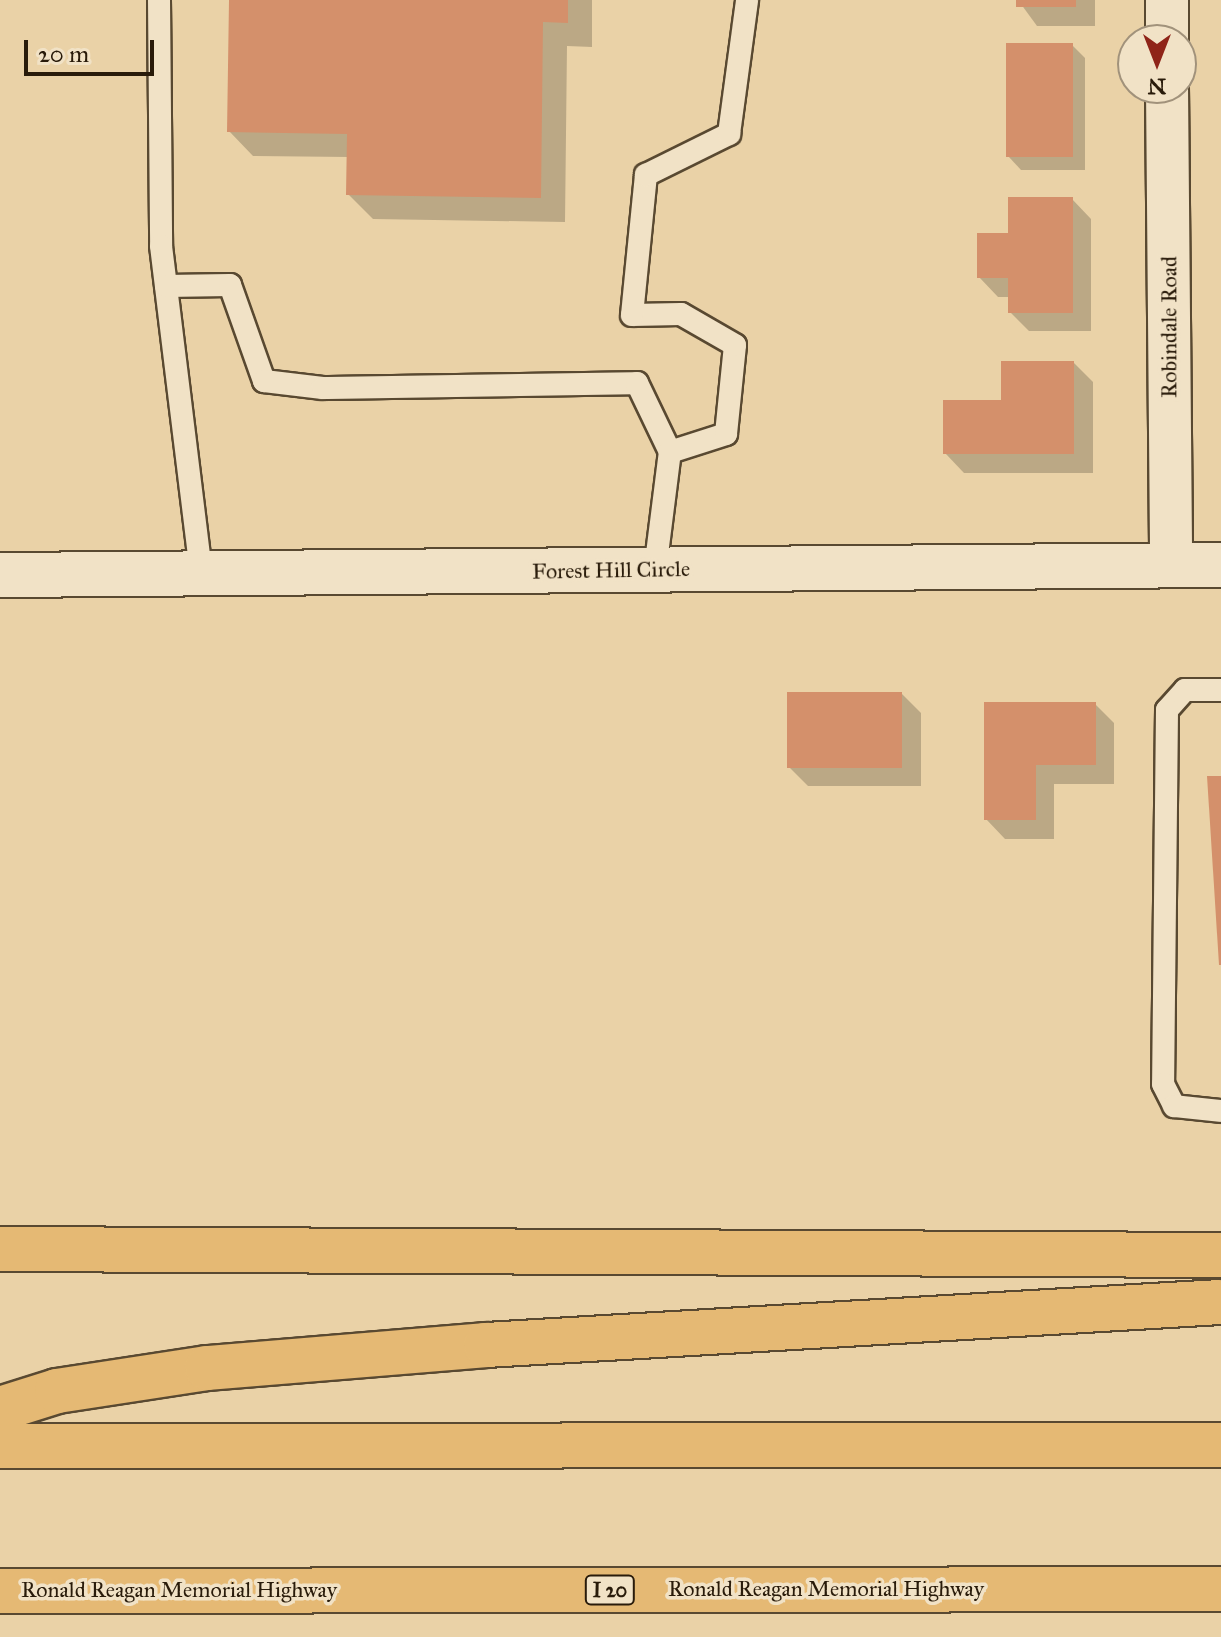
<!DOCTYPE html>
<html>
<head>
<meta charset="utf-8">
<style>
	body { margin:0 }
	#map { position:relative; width:1221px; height:1637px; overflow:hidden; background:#ead2a7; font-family:"IM FELL Great Primer",serif }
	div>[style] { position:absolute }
	.shadow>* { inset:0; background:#0003 }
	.building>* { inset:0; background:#d4906b; transform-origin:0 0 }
	.roads { filter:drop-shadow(2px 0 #594931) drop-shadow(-2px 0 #594931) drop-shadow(0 2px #594931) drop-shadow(0 -2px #594931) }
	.service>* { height:22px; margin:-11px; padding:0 11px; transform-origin:11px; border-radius:11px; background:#f1e2c6 }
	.minor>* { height:42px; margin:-21px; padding:0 21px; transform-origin:21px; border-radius:21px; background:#f1e2c6 }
	.tertiary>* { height:44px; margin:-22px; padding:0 22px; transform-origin:22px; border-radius:22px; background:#f1e2c6 }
	.motorway>* { height:44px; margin:-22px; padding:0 22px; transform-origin:22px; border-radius:22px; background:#e5b974 }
	span { translate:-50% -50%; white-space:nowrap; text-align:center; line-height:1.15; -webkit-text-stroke:7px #f1e2c6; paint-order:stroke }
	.shield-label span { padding:2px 6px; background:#f1e2c6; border:2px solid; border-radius:6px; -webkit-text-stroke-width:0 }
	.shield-label { font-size:20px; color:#291b0a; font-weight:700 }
	.street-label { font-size:22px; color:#291b0a }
	.north { position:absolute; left:1117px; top:24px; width:80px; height:80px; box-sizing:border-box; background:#f1e2c6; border:2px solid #a1927b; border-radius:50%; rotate:180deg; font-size:22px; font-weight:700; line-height:32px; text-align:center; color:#291b0a }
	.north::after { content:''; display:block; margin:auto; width:28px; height:36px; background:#8f2418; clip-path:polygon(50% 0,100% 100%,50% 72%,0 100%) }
	.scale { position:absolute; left:24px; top:40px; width:130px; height:36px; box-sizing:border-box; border:4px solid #291b0a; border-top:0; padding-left:10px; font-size:24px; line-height:28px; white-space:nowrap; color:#291b0a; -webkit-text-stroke:6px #f1e2c6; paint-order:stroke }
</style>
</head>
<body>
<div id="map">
	<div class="shadow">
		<div style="clip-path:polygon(231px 0,592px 0,592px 47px,567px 46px,565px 222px,373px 219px,348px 194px,349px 157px,253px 156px,229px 131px)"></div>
		<div style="clip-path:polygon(1018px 0,1095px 0,1095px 26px,1037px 26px)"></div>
		<div style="clip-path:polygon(1072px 45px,1085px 58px,1085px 170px,1021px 170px,1008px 156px)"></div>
		<div style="clip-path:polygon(1072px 199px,1091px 219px,1091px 331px,1029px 331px,1010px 312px,1010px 297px,998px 297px,979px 277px)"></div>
		<div style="clip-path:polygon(1074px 363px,1093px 382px,1093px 473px,964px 473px,945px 453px,1003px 402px)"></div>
		<div style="clip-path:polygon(902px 694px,921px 713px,921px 786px,808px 786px,789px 767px)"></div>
		<div style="clip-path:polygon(986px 704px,1095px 704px,1114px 723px,1114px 784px,1054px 784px,1054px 839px,1005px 839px,986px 819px)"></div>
	</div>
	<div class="building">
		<div style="clip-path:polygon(229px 0,568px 0,568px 23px,543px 22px,541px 198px,346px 195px,347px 134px,227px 132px)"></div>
		<div style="left:1016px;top:0;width:60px;height:7px"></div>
		<div style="left:1006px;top:43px;width:67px;height:114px"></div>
		<div style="clip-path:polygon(1008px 197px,1073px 197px,1073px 313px,1008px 313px,1008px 278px,977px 278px,977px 233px,1008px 233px)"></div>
		<div style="clip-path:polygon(1001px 361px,1074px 361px,1074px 454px,943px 454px,943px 400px,1001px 400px)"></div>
		<div style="left:787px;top:692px;width:115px;height:76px"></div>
		<div style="clip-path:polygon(984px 702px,1096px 702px,1096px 765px,1036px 765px,1036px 820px,984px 820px)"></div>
		<div style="clip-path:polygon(1207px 776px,1221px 776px,1221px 965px,1219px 965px)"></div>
	</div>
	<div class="roads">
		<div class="service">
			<div style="left:159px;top:0;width:246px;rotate:89.5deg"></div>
			<div style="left:161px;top:246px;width:329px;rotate:83deg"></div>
			<div style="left:166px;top:286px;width:64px;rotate:-0.9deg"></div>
			<div style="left:230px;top:285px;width:102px;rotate:70.5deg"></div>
			<div style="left:264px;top:381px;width:59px;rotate:6.8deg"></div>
			<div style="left:323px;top:388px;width:314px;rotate:-0.9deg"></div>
			<div style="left:637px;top:383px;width:76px;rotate:64.4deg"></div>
			<div style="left:655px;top:570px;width:119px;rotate:-82.8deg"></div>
			<div style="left:670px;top:452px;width:59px;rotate:-17.8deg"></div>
			<div style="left:726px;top:434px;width:89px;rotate:-84.2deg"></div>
			<div style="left:735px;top:345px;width:62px;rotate:-150.1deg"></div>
			<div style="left:681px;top:314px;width:49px;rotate:178.8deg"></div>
			<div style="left:632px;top:315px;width:141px;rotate:-84.3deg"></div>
			<div style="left:646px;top:175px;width:93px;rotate:-26.3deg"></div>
			<div style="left:729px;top:134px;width:135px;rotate:-82.3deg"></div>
			<div style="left:1221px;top:690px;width:36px;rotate:180deg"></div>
			<div style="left:1185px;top:690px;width:27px;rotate:132deg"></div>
			<div style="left:1167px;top:710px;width:374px;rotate:90.6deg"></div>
			<div style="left:1163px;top:1084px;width:25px;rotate:63deg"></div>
			<div style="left:1174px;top:1106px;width:47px;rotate:6.1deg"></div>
		</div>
		<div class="minor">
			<div style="left:1167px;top:0;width:40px;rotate:90deg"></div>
			<div style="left:1167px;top:88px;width:477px;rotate:89.5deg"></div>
		</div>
		<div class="tertiary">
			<div style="left:0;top:575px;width:1221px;rotate:-0.47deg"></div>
		</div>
		<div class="motorway">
			<div style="left:0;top:1249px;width:1221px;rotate:0.28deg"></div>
			<div style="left:0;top:1409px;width:60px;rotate:-17.5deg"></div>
			<div style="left:57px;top:1391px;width:152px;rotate:-8.7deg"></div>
			<div style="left:207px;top:1368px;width:280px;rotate:-4.7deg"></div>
			<div style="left:486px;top:1345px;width:736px;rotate:-3.35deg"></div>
			<div style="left:0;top:1446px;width:1221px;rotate:-0.05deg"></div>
			<div style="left:0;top:1591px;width:1221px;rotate:-0.09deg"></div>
		</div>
	</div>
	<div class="shield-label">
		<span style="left:610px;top:1590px">I 20</span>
	</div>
	<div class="street-label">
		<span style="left:1169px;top:327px;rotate:-90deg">Robindale Road</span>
		<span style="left:611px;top:570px;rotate:-1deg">Forest Hill Circle</span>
		<span style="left:826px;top:1589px">Ronald Reagan Memorial Highway</span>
		<span style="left:179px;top:1590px">Ronald Reagan Memorial Highway</span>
	</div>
	<div class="north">N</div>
	<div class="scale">20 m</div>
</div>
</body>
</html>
